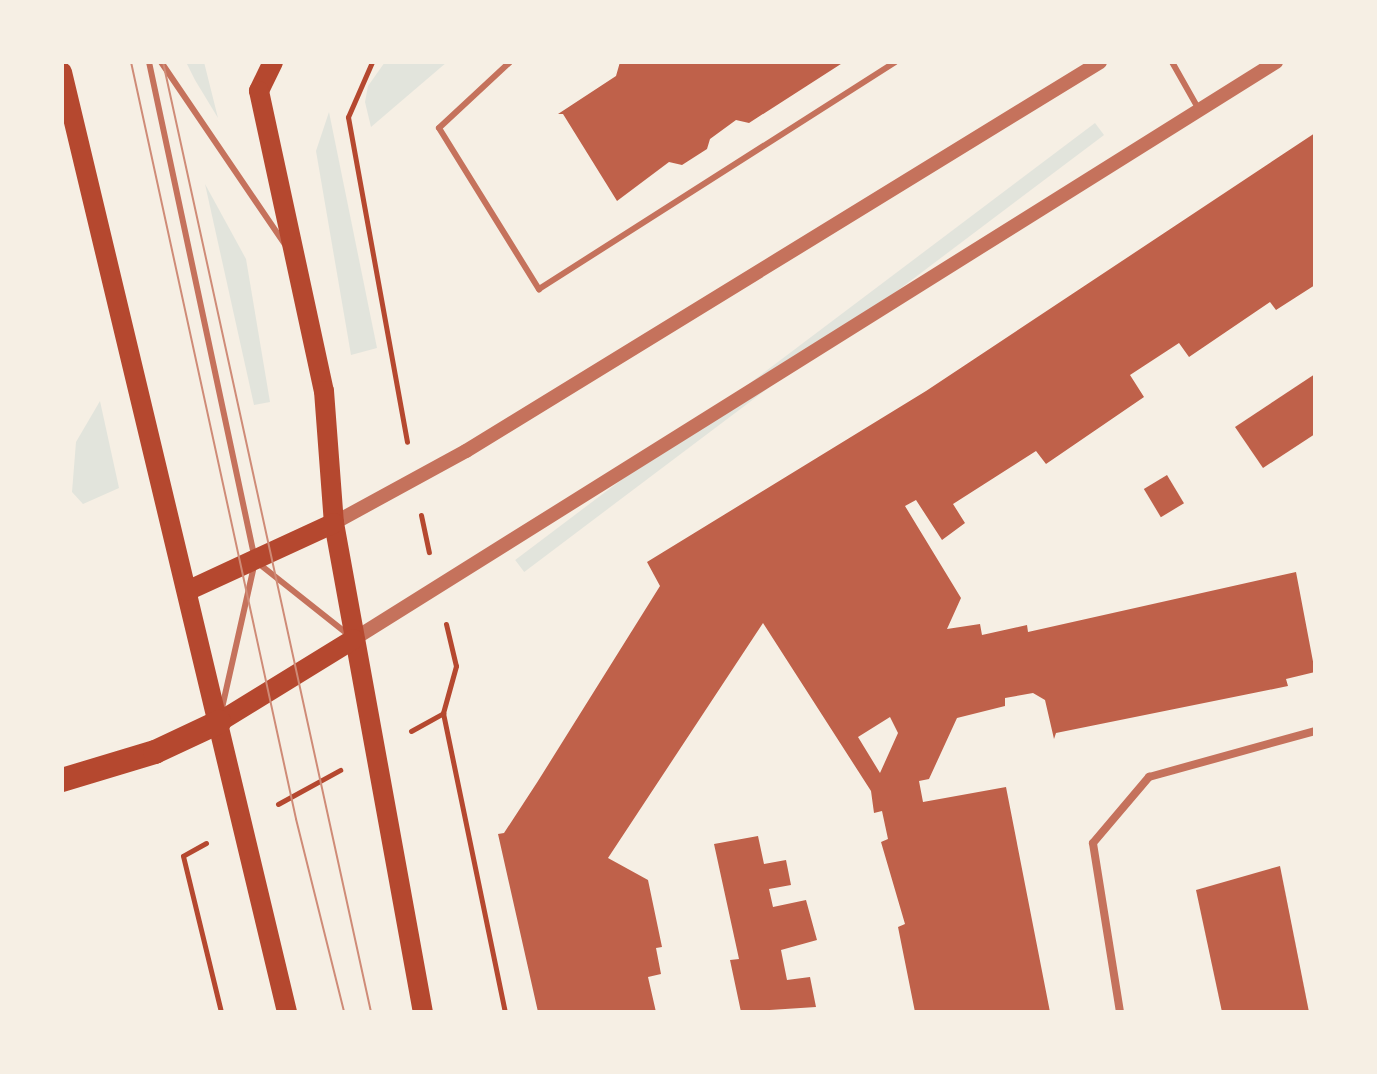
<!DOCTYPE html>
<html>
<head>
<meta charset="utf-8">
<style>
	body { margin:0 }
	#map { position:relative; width:1377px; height:1074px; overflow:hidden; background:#f6efe4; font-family:Roboto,sans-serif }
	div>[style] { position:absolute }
	.green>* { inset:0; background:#e2e4dc; transform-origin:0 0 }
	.building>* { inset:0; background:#bf614a; transform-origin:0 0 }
	.path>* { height:5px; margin:-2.5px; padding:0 2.5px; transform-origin:2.5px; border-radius:2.5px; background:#b5482f }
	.service>* { height:6px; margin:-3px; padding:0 3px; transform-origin:3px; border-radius:3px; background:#c5725c }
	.minor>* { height:8px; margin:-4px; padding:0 4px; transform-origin:4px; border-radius:4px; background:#c5725c }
	.tertiary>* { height:14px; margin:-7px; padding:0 7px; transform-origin:7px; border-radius:7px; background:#c5725c }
	.primary>* { height:20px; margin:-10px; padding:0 10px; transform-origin:10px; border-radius:10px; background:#b5482f }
	.motorway>* { height:24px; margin:-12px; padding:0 12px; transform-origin:12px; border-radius:12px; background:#b5482f }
	.tram>* { height:2px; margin:-1px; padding:0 1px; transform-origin:1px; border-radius:1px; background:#cf8b77 }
	span { translate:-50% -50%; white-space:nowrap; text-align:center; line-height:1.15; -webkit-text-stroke:6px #f6efe4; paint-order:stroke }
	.frame { position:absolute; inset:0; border:64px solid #f6efe4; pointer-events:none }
</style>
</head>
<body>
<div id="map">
	<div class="green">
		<div style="clip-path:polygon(186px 62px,204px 62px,218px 118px,195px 80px)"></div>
		<div style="clip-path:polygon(385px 62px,447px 62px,371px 127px,365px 102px,368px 86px)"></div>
		<div style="clip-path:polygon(329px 112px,377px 348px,351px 355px,316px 151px)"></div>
		<div style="left:1095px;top:123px;width:15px;height:726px;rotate:53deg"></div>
		<div style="clip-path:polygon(205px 184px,246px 259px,270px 402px,254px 405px)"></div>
		<div style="clip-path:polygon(100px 401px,119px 488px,83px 504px,72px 492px,76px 442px)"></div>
	</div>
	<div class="building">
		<div style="clip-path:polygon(620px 62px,844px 62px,749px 123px,736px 120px,710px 139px,707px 149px,682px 165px,669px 162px,617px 201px,563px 114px,558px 114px,616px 76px)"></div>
		<div style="clip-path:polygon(evenodd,1315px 133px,1315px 285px,1276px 310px,1270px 302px,1189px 357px,1179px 343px,1130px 375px,1144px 397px,1046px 464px,1036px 451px,953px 504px,965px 523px,942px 540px,916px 500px,905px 506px,961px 598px,947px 629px,980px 624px,982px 635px,1027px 625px,1028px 632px,1296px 572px,1315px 672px,1286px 679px,1288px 686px,1056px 733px,1054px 739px,1045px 700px,1033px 693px,1005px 698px,1005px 706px,957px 718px,929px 779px,919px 781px,923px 802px,1006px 787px,1050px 1012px,915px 1012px,898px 927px,905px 924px,881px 842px,888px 839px,882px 811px,874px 813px,871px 791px,763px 623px,608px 858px,648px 880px,662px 947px,656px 948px,661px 974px,648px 977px,656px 1012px,538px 1012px,498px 834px,504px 833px,538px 781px,660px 586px,647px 562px,926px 391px,1315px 133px,890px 717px,898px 733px,880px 773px,858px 737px,890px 717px)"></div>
		<div style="clip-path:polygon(1315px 374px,1315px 434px,1263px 468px,1235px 427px)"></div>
		<div style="left:1167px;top:475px;width:33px;height:27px;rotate:59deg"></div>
		<div style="clip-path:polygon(758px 836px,764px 864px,786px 860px,791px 885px,769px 889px,773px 907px,806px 900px,817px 940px,781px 950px,787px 980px,810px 977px,816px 1007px,741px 1012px,730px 960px,739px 959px,714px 844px)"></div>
		<div style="clip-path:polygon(1280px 866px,1309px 1012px,1222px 1012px,1196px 890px)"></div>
	</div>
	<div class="path">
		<div style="left:372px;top:62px;width:60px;rotate:113.6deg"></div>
		<div style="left:348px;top:117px;width:330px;rotate:79.7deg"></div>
		<div style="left:421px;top:515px;width:38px;rotate:78deg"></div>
		<div style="left:446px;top:624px;width:43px;rotate:76.6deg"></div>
		<div style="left:456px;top:666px;width:49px;rotate:105.5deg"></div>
		<div style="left:443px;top:713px;width:305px;rotate:78.3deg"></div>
		<div style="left:411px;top:731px;width:37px;rotate:-29deg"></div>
		<div style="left:278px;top:804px;width:71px;rotate:-28.7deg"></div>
		<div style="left:206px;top:843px;width:26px;rotate:151deg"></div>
		<div style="left:183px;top:856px;width:161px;rotate:76.3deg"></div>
	</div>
	<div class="service">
		<div style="left:149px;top:62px;width:504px;rotate:77.98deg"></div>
		<div style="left:161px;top:62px;width:222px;rotate:55.8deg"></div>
		<div style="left:510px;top:62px;width:97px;rotate:137.1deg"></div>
		<div style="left:439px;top:128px;width:190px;rotate:58.2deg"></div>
		<div style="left:539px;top:289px;width:422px;rotate:-32.5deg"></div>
		<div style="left:1172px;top:62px;width:53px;rotate:60.5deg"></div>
		<div style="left:258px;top:563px;width:116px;rotate:38.4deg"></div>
		<div style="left:222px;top:708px;width:146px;rotate:-77.3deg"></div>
	</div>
	<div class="minor">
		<div style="left:1120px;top:1012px;width:171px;rotate:-99.1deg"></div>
		<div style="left:1093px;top:843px;width:87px;rotate:-49.7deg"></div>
		<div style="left:1149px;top:777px;width:172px;rotate:-15.5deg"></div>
	</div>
	<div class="tertiary">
		<div style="left:334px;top:523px;width:150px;rotate:-28.6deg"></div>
		<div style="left:466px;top:451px;width:744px;rotate:-31.53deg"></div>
		<div style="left:354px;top:639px;width:1088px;rotate:-32.04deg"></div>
	</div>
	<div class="primary">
		<div style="left:273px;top:62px;width:32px;rotate:116deg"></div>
		<div style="left:259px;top:91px;width:307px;rotate:77.8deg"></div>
		<div style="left:324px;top:391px;width:132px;rotate:85.7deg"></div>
		<div style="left:334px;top:523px;width:497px;rotate:79.7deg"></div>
		<div style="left:62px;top:72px;width:967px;rotate:76.54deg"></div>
		<div style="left:187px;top:591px;width:162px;rotate:-24.8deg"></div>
		<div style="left:219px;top:722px;width:158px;rotate:-31.6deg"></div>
	</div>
	<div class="motorway">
		<div style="left:62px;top:780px;width:97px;rotate:-16.8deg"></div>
		<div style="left:155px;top:752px;width:71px;rotate:-25.1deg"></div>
	</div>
	<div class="tram">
		<div style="left:131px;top:62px;width:775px;rotate:77.7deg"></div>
		<div style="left:296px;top:819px;width:199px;rotate:76deg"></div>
		<div style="left:163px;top:62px;width:973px;rotate:77.65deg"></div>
	</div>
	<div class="frame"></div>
</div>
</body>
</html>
